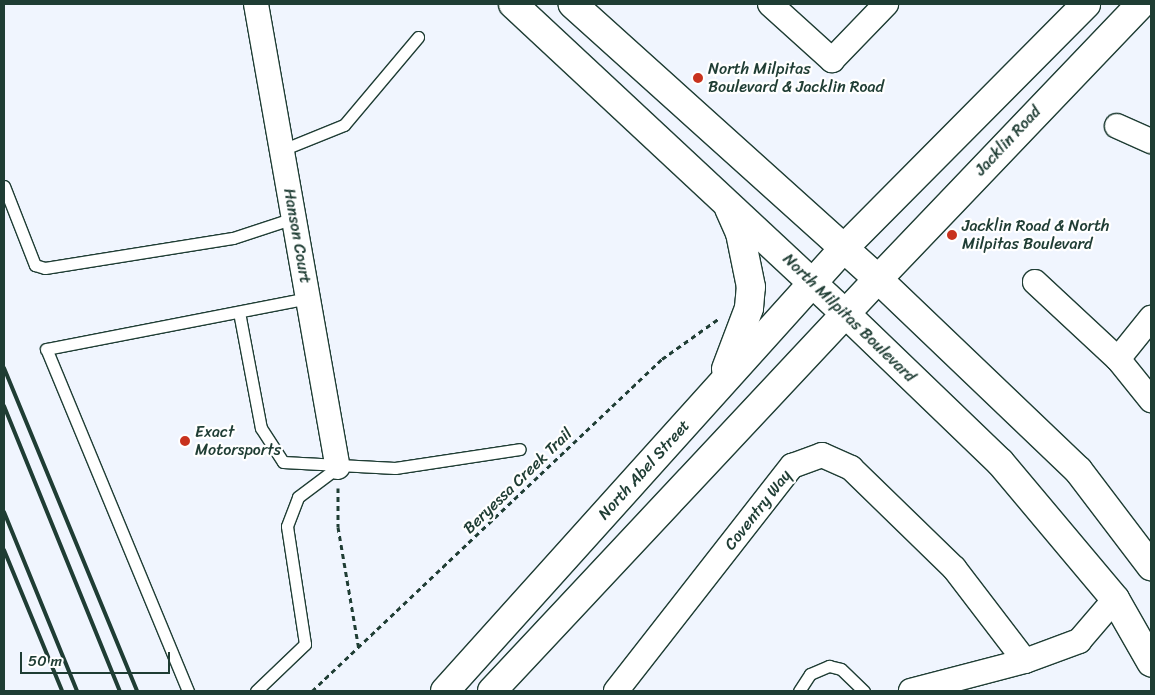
<!DOCTYPE html>
<html>
<head>
<meta charset="utf-8">
<style>
	body { margin:0 }
	#map { position:relative; width:1155px; height:695px; overflow:hidden; background:#f0f5fe; font-family:Sriracha,sans-serif }
	div>[style] { position:absolute }
	.path>* { height:3px; margin-top:-1.5px; transform-origin:0; background:repeating-linear-gradient(90deg,#1f3d34 0 5px,transparent 0 9px) }
	.roads { filter:drop-shadow(1px 0 #1f3d34) drop-shadow(-1px 0 #1f3d34) drop-shadow(0 1px #1f3d34) drop-shadow(0 -1px #1f3d34) }
	.service>* { height:11px; margin:-5.5px; padding:0 5.5px; transform-origin:5.5px; border-radius:5.5px; background:#fff }
	.minor>* { height:24px; margin:-12px; padding:0 12px; transform-origin:12px; border-radius:12px; background:#fff }
	.secondary>* { height:28px; margin:-14px; padding:0 14px; transform-origin:14px; border-radius:14px; background:#fff }
	.primary>* { height:28px; margin:-14px; padding:0 14px; transform-origin:14px; border-radius:14px; background:#fff }
	.rail>* { height:4px; margin:-2px; padding:0 2px; transform-origin:2px; border-radius:2px; background:#1f3d34 }
	.dots>* { width:14px; height:14px; translate:-50% -50%; box-sizing:border-box; border:2px solid #fff; border-radius:50% }
	span { translate:-50% -50%; white-space:nowrap; text-align:center; line-height:1.15; -webkit-text-stroke:4.5px #fff; paint-order:stroke }
	.poi-label { font-size:16px; color:#1f3d34 }
	.left { translate:0 -50%; text-align:left }
	.street-label { font-size:16px; color:#1f3d34 }
	.frame { position:absolute; inset:0; border:5px solid #1f3d34; pointer-events:none }
	.scale { position:absolute; left:20px; top:652px; width:150px; height:22px; box-sizing:border-box; border:2px solid #1f3d34; border-top:0; padding-left:6px; font-size:15px; line-height:18px; white-space:nowrap; color:#1f3d34; -webkit-text-stroke:4px #fff; paint-order:stroke }
</style>
</head>
<body>
<div id="map">
	<div class="path">
		<div style="left:338px;top:488px;width:39px;rotate:90deg"></div>
		<div style="left:338px;top:527px;width:125px;rotate:80.3deg"></div>
		<div style="left:312px;top:691px;width:482px;rotate:-43.5deg"></div>
		<div style="left:662px;top:359px;width:69px;rotate:-35.5deg"></div>
	</div>
	<div class="roads">
		<div class="service">
			<div style="left:282px;top:150px;width:67px;rotate:-22deg"></div>
			<div style="left:344px;top:125px;width:115px;rotate:-49.9deg"></div>
			<div style="left:4px;top:186px;width:85px;rotate:68.6deg"></div>
			<div style="left:35px;top:265px;width:10px;rotate:17deg"></div>
			<div style="left:45px;top:268px;width:190px;rotate:-9.1deg"></div>
			<div style="left:233px;top:238px;width:64px;rotate:-18.2deg"></div>
			<div style="left:239px;top:312px;width:118px;rotate:79.3deg"></div>
			<div style="left:261px;top:428px;width:40px;rotate:57.1deg"></div>
			<div style="left:283px;top:462px;width:112px;rotate:3.1deg"></div>
			<div style="left:395px;top:468px;width:126px;rotate:-8.6deg"></div>
			<div style="left:188px;top:691px;width:370px;rotate:-112.5deg"></div>
			<div style="left:46px;top:349px;width:267px;rotate:-11deg"></div>
			<div style="left:256px;top:691px;width:68px;rotate:-43.8deg"></div>
			<div style="left:305px;top:644px;width:119px;rotate:-98.7deg"></div>
			<div style="left:287px;top:526px;width:31px;rotate:-69deg"></div>
			<div style="left:298px;top:497px;width:50px;rotate:-36.9deg"></div>
			<div style="left:799px;top:691px;width:20px;rotate:-57deg"></div>
			<div style="left:810px;top:674px;width:21px;rotate:-23deg"></div>
			<div style="left:829px;top:666px;width:12px;rotate:14deg"></div>
			<div style="left:841px;top:669px;width:32px;rotate:44deg"></div>
		</div>
		<div class="minor">
			<div style="left:256px;top:4px;width:470px;rotate:80deg"></div>
			<div style="left:770px;top:4px;width:84px;rotate:42.1deg"></div>
			<div style="left:832px;top:60px;width:78px;rotate:-46deg"></div>
			<div style="left:1117px;top:126px;width:37px;rotate:24deg"></div>
			<div style="left:1035px;top:282px;width:113px;rotate:42.9deg"></div>
			<div style="left:1118px;top:359px;width:53px;rotate:51.2deg"></div>
			<div style="left:1118px;top:359px;width:53px;rotate:-51.2deg"></div>
			<div style="left:1025px;top:661px;width:58px;rotate:-20.3deg"></div>
			<div style="left:1079px;top:641px;width:55px;rotate:-49.4deg"></div>
			<div style="left:616px;top:691px;width:286px;rotate:-52deg"></div>
			<div style="left:792px;top:466px;width:32px;rotate:-20deg"></div>
			<div style="left:822px;top:455px;width:32px;rotate:24deg"></div>
			<div style="left:851px;top:468px;width:144px;rotate:44.2deg"></div>
			<div style="left:954px;top:568px;width:117px;rotate:52.6deg"></div>
			<div style="left:1025px;top:661px;width:118px;rotate:165.3deg"></div>
		</div>
		<div class="secondary">
			<div style="left:1141px;top:4px;width:381px;rotate:133.7deg"></div>
			<div style="left:878px;top:279px;width:277px;rotate:43.7deg"></div>
			<div style="left:1078px;top:470px;width:121px;rotate:52.8deg"></div>
			<div style="left:843px;top:249px;width:345px;rotate:-45.2deg"></div>
			<div style="left:846px;top:314px;width:214px;rotate:43.9deg"></div>
			<div style="left:1000px;top:462px;width:179px;rotate:50deg"></div>
			<div style="left:1115px;top:599px;width:73px;rotate:60.3deg"></div>
		</div>
		<div class="primary">
			<div style="left:513px;top:4px;width:455px;rotate:43deg"></div>
			<div style="left:726px;top:369px;width:65px;rotate:-69.3deg"></div>
			<div style="left:749px;top:308px;width:21px;rotate:-85deg"></div>
			<div style="left:751px;top:287px;width:55px;rotate:-101.5deg"></div>
			<div style="left:740px;top:233px;width:27px;rotate:-114deg"></div>
			<div style="left:445px;top:691px;width:595px;rotate:-48deg"></div>
			<div style="left:492px;top:691px;width:565px;rotate:-46.87deg"></div>
			<div style="left:878px;top:279px;width:411px;rotate:-138deg"></div>
		</div>
	</div>
	<div class="rail">
		<div style="left:4px;top:368px;width:349px;rotate:67.6deg"></div>
		<div style="left:4px;top:406px;width:308px;rotate:67.9deg"></div>
		<div style="left:4px;top:512px;width:193px;rotate:67.8deg"></div>
		<div style="left:4px;top:550px;width:152px;rotate:67.6deg"></div>
	</div>
	<div class="dots">
		<div style="left:698px;top:78px;background:#c8321e"></div>
		<div style="left:952px;top:235px;background:#c8321e"></div>
		<div style="left:185px;top:441px;background:#c8321e"></div>
	</div>
	<div class="poi-label">
		<span class="left" style="left:708px;top:78px">North Milpitas<br>Boulevard &amp; Jacklin Road</span>
		<span class="left" style="left:962px;top:235px">Jacklin Road &amp; North<br>Milpitas Boulevard</span>
		<span class="left" style="left:195px;top:441px">Exact<br>Motorsports</span>
	</div>
	<div class="street-label">
		<span style="left:1008px;top:141px;rotate:-47deg">Jacklin Road</span>
		<span style="left:297px;top:236px;rotate:80deg">Hanson Court</span>
		<span style="left:849px;top:318px;rotate:44deg">North Milpitas Boulevard</span>
		<span style="left:644px;top:470px;rotate:-48deg">North Abel Street</span>
		<span style="left:518px;top:481px;rotate:-44deg">Beryessa Creek Trail</span>
		<span style="left:758px;top:510px;rotate:-52deg">Coventry Way</span>
	</div>
	<div class="frame"></div>
	<div class="scale">50 m</div>
</div>
</body>
</html>
